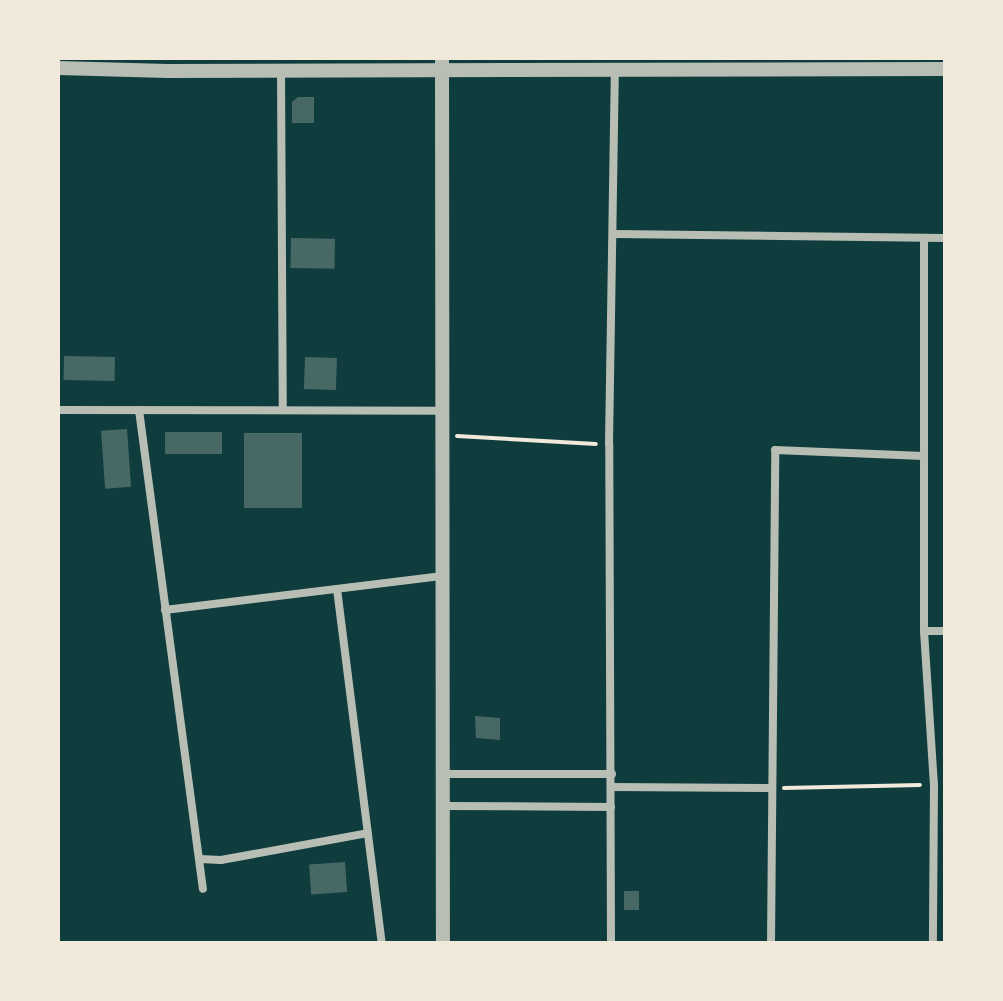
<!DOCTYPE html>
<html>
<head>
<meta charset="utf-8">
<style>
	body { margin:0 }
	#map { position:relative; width:1003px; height:1001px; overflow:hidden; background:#0f3d3e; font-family:"Sofia Sans Condensed",sans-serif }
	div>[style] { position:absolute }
	.building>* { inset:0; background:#486865; transform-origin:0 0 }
	.path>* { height:4px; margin:-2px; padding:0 2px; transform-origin:2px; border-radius:2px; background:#f1e9da }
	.minor>* { height:8px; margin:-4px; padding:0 4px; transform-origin:4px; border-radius:4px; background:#b8beb3 }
	.tertiary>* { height:14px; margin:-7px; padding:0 7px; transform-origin:7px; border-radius:7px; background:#b8beb3 }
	span { translate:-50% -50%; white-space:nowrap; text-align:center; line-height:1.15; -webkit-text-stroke:8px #f1e9da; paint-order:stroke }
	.frame { position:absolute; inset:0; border:60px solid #f1e9da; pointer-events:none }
</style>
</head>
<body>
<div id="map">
	<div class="building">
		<div style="clip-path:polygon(298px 97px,314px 97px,314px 123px,292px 123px,292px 102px)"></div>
		<div style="left:291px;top:238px;width:44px;height:30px;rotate:1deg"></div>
		<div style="left:64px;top:356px;width:51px;height:24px;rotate:1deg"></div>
		<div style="left:305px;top:357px;width:32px;height:32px;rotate:2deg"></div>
		<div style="left:127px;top:429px;width:58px;height:26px;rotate:86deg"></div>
		<div style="left:165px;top:432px;width:57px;height:22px"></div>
		<div style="left:244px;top:433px;width:58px;height:75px"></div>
		<div style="clip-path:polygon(475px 716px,500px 718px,500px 740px,476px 738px)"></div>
		<div style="left:345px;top:862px;width:30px;height:36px;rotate:86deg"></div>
		<div style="left:624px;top:891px;width:15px;height:19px"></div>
	</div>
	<div class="path">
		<div style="left:457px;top:436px;width:139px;rotate:3.3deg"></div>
		<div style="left:784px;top:788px;width:136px;rotate:-1.3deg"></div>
	</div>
	<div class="minor">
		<div style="left:281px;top:70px;width:340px;rotate:89.7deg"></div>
		<div style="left:614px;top:234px;width:331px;rotate:0.7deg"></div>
		<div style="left:924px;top:238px;width:393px;rotate:90deg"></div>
		<div style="left:924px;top:631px;width:154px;rotate:86.3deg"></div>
		<div style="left:934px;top:785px;width:158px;rotate:90.4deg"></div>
		<div style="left:58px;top:410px;width:385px;rotate:0.1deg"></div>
		<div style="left:139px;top:410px;width:483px;rotate:82.4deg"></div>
		<div style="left:337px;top:589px;width:357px;rotate:82.8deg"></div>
		<div style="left:165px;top:610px;width:280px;rotate:-7deg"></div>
		<div style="left:924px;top:631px;width:21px"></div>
		<div style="left:443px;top:774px;width:169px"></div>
		<div style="left:612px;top:787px;width:160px;rotate:0.4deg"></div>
		<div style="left:443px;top:806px;width:168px;rotate:0.3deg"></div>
		<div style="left:200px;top:859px;width:21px;rotate:3deg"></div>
		<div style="left:221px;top:860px;width:149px;rotate:-10.4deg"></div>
		<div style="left:611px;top:943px;width:499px;rotate:-90.2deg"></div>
		<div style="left:609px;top:444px;width:375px;rotate:-89.1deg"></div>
		<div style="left:771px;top:943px;width:493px;rotate:-89.5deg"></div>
		<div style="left:775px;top:450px;width:149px;rotate:2.3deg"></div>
	</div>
	<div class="tertiary">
		<div style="left:442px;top:58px;width:885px;rotate:89.94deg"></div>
		<div style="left:58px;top:68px;width:110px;rotate:1.6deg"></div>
		<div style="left:168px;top:71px;width:777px;rotate:-0.15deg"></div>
	</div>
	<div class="frame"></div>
</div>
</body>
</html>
